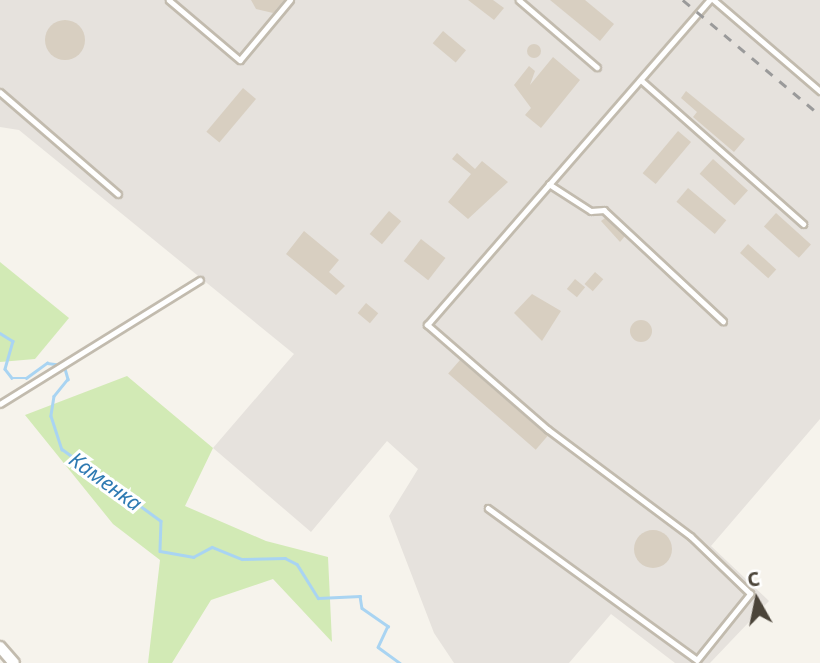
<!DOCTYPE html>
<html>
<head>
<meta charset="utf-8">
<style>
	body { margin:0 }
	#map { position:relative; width:820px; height:663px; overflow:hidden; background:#f6f3ec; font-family:"Noto Sans",sans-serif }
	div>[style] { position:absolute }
	.industrial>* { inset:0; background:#e6e2dd }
	.green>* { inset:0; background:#d2eab5 }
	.stream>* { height:2.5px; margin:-1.25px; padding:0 1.25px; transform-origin:1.25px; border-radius:1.25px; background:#a9d4f2 }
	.building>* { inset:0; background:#d8cfc1; transform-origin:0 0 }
	.round { border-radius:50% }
	.roads { filter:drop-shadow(2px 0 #c2bbae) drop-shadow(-2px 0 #c2bbae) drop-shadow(0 2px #c2bbae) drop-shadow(0 -2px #c2bbae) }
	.service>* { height:4.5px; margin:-2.25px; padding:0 2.25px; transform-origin:2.25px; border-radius:2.25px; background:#fff }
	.minor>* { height:10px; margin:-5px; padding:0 5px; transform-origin:5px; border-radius:5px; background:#fff }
	.rail>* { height:2.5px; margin-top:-1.25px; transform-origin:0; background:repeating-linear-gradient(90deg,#9a9a9a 0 9px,transparent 0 18px) }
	span { translate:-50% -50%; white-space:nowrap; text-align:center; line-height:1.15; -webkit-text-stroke:6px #fff; paint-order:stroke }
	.water-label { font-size:21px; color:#2e7ab2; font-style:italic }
	.north { position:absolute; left:722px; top:565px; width:70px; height:70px; -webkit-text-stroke:5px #fff; paint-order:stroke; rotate:351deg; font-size:19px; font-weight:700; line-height:28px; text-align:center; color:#4b4439 }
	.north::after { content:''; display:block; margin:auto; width:24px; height:32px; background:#4b4439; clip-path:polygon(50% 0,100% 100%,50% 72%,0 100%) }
</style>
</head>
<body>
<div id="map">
	<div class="industrial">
		<div style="clip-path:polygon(0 0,820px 0,820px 419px,711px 546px,769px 601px,710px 663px,675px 663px,611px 614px,569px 663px,454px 663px,434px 633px,389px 516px,418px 469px,387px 441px,311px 532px,213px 448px,294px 354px,19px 130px,0 127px)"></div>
	</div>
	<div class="green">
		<div style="clip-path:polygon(0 262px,69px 318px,35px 359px,0 362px)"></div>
		<div style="clip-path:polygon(127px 376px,213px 448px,185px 506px,266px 541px,328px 557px,332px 642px,273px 579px,211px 600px,172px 663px,148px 663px,160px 560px,113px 524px,25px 415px)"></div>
	</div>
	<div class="stream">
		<div style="left:0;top:333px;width:15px;rotate:32deg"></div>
		<div style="left:13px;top:341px;width:29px;rotate:106deg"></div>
		<div style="left:5px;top:369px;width:11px;rotate:52deg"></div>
		<div style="left:12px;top:378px;width:14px"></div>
		<div style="left:26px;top:378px;width:26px;rotate:-36deg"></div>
		<div style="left:47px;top:363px;width:17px;rotate:7deg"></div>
		<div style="left:64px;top:365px;width:15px;rotate:74deg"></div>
		<div style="left:68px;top:379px;width:22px;rotate:129deg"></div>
		<div style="left:54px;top:396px;width:20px;rotate:99deg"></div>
		<div style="left:51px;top:416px;width:35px;rotate:72deg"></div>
		<div style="left:62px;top:449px;width:122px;rotate:36deg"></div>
		<div style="left:161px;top:521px;width:30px;rotate:92deg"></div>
		<div style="left:160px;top:551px;width:34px;rotate:10deg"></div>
		<div style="left:193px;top:557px;width:21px;rotate:-28deg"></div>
		<div style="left:212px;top:547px;width:32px;rotate:22deg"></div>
		<div style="left:242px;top:559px;width:43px;rotate:-1.3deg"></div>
		<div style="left:285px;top:558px;width:13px;rotate:27deg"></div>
		<div style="left:297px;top:564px;width:40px;rotate:58deg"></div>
		<div style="left:318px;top:598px;width:42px;rotate:-2.7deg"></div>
		<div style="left:360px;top:596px;width:12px;rotate:81deg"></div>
		<div style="left:362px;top:608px;width:32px;rotate:35deg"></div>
		<div style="left:388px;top:626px;width:23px;rotate:115deg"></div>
		<div style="left:378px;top:647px;width:27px;rotate:36deg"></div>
	</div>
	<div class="building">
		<div style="clip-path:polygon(251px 0,284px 0,273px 13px,256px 9px)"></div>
		<div style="clip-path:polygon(468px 0,493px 0,504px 8px,494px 20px)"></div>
		<div style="clip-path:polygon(550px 0,585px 0,614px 24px,600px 41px)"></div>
		<div class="round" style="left:45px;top:20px;width:40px;height:40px"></div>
		<div style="left:443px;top:31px;width:30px;height:16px;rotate:40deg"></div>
		<div class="round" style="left:527px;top:44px;width:14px;height:14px"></div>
		<div style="clip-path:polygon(553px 57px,580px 80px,541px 128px,525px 115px,531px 108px,514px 85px,529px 66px,535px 71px,530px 85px)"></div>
		<div style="left:243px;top:88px;width:17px;height:57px;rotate:40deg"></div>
		<div style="clip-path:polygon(686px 91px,745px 139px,734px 152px,693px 117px,697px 112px,681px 98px)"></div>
		<div style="left:678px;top:131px;width:17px;height:55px;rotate:40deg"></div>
		<div style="clip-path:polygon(457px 153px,475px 169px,482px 161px,508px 182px,468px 219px,448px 202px,471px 174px,452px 159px)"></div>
		<div style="left:713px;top:159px;width:47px;height:20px;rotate:42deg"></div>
		<div style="left:688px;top:188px;width:50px;height:18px;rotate:40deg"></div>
		<div style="left:389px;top:211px;width:16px;height:30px;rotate:40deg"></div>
		<div style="left:776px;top:213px;width:47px;height:18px;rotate:42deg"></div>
		<div style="clip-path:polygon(605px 218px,625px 236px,620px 242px,601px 221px)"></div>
		<div style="clip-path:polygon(304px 231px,339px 260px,329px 272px,345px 286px,336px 295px,286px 254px)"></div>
		<div style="left:421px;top:239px;width:31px;height:28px;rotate:38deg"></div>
		<div style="left:748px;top:244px;width:38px;height:12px;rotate:42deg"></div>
		<div style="left:595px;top:272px;width:11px;height:16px;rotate:41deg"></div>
		<div style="left:575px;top:279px;width:13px;height:13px;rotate:39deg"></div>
		<div style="clip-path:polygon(532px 294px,561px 311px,542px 341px,514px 313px)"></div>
		<div style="left:366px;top:303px;width:16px;height:13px;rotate:40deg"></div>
		<div class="round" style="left:630px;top:320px;width:22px;height:22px"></div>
		<div style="left:460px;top:360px;width:116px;height:18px;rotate:41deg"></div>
		<div class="round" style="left:634px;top:530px;width:38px;height:38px"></div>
	</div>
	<div class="roads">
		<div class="service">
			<div style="left:169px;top:0;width:93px;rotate:40.2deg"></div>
			<div style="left:240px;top:60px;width:78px;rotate:-50.2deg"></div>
			<div style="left:519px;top:0;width:103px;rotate:40.7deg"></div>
			<div style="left:714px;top:0;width:140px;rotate:40.6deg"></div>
			<div style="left:641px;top:80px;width:217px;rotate:41.5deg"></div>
			<div style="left:0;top:92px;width:156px;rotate:40.8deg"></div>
			<div style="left:549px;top:184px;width:50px;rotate:32.7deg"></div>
			<div style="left:591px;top:211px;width:13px;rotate:-4deg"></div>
			<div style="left:604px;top:210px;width:163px;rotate:43deg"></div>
			<div style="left:0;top:404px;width:235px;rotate:-31.8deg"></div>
			<div style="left:488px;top:508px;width:258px;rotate:36deg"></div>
			<div style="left:697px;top:660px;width:85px;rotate:-51.2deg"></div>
			<div style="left:750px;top:594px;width:82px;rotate:-136deg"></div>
			<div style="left:691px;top:537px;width:179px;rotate:-143.2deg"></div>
			<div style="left:548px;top:430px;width:160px;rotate:-139deg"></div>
			<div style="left:427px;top:325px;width:431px;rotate:-49deg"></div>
		</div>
		<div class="minor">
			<div style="left:0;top:647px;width:21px;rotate:49deg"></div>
		</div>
	</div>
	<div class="rail">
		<div style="left:683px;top:0;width:179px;rotate:40deg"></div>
	</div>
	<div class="water-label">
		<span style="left:106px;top:481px;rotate:36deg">Каменка</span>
	</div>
	<div class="north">С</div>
</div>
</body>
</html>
